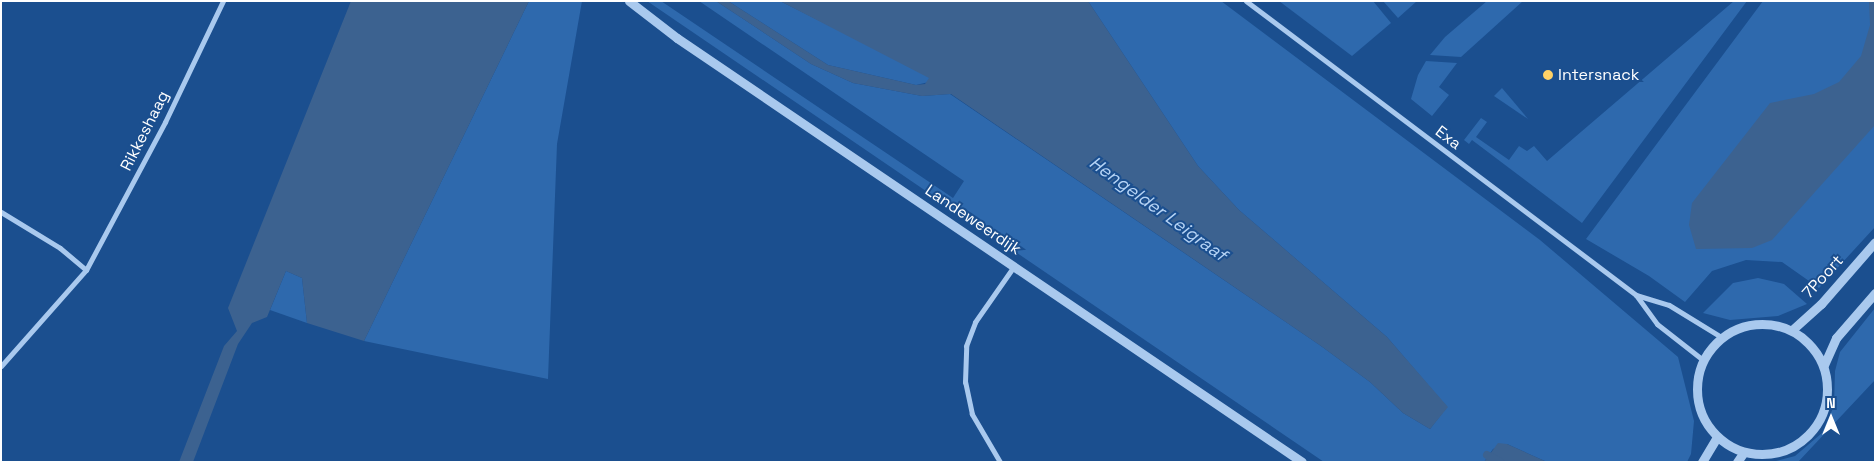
<!DOCTYPE html>
<html>
<head>
<meta charset="utf-8">
<style>
	body { margin:0 }
	#map { position:relative; width:1876px; height:463px; overflow:hidden; background:#1b4f8f; font-family:"Space Grotesk",sans-serif }
	div>[style] { position:absolute }
	.green>* { inset:0; background:#2e69ad }
	.water>* { inset:0; background:#3c6290 }
	.stream>* { height:8px; margin:-4px; padding:0 4px; transform-origin:4px; border-radius:4px; background:#3c6290 }
	.minor>* { height:5px; margin:-2.5px; padding:0 2.5px; transform-origin:2.5px; border-radius:2.5px; background:#a9c9ee }
	.tertiary>* { height:9px; margin:-4.5px; padding:0 4.5px; transform-origin:4.5px; border-radius:4.5px; background:#a9c9ee }
	.tertiary>.ring { margin:-4.5px; padding:0; box-sizing:content-box; background:none; border:9px solid #a9c9ee; border-radius:50% }
	.dots>* { width:14px; height:14px; translate:-50% -50%; box-sizing:border-box; border:2px solid #1b4f8f; border-radius:50% }
	span { translate:-50% -50%; white-space:nowrap; text-align:center; line-height:1.15; -webkit-text-stroke:4px #1b4f8f; paint-order:stroke }
	.poi-label { font-size:16px; color:#fff }
	.left { translate:0 -50%; text-align:left }
	.street-label { font-size:16px; color:#fff }
	.water-label { font-size:18px; color:#b5d3f5; font-style:italic }
	.frame { position:absolute; inset:0; border:2px solid #fff; pointer-events:none }
	.north { position:absolute; left:1806px; top:393px; width:50px; height:50px; -webkit-text-stroke:4px #1b4f8f; paint-order:stroke; rotate:0deg; font-size:14px; font-weight:700; line-height:20px; text-align:center; color:#fff }
	.north::after { content:''; display:block; margin:auto; width:18px; height:22px; background:#fff; clip-path:polygon(50% 0,100% 100%,50% 72%,0 100%) }
</style>
</head>
<body>
<div id="map">
	<div class="green">
		<div style="clip-path:polygon(529px 1px,582px 1px,557px 144px,548px 379px,364px 341px)"></div>
		<div style="clip-path:polygon(647px 1px,661px 1px,953px 198px,964px 181px,699px 1px,716px 1px,811px 64px,853px 83px,922px 96px,950px 94px,1321px 346px,1370px 382px,1403px 413px,1430px 429px,1447px 407px,1387px 337px,1239px 210px,1198px 166px,1088px 1px,1221px 1px,1540px 240px,1678px 357px,1694px 421px,1691px 454px,1687px 462px,1547px 462px,1507px 444px,1493px 449px,1484px 462px,1324px 462px)"></div>
		<div style="clip-path:polygon(728px 1px,780px 1px,924px 73px,930px 78px,929px 82px,916px 85px,828px 65px)"></div>
		<div style="clip-path:polygon(1279px 1px,1373px 1px,1391px 23px,1352px 56px)"></div>
		<div style="clip-path:polygon(1383px 1px,1417px 1px,1398px 18px)"></div>
		<div style="clip-path:polygon(1487px 1px,1523px 1px,1461px 57px,1430px 55px,1445px 37px)"></div>
		<div style="clip-path:polygon(1734px 1px,1747px 1px,1582px 223px,1472px 140px,1469px 144px,1464px 140px,1481px 118px,1487px 122px,1476px 137px,1509px 160px,1519px 146px,1527px 151px,1534px 146px,1547px 161px)"></div>
		<div style="clip-path:polygon(1763px 1px,1875px 1px,1875px 227px,1819px 288px,1782px 262px,1746px 260px,1712px 271px,1685px 302px,1649px 276px,1586px 239px)"></div>
		<div style="clip-path:polygon(1426px 61px,1457px 63px,1439px 87px,1449px 95px,1432px 116px,1411px 99px,1418px 75px)"></div>
		<div style="clip-path:polygon(1502px 88px,1528px 119px,1494px 96px)"></div>
		<div style="clip-path:polygon(286px 271px,302px 278px,307px 323px,270px 310px)"></div>
		<div style="clip-path:polygon(1758px 278px,1784px 284px,1807px 304px,1778px 316px,1730px 320px,1703px 313px,1733px 283px)"></div>
		<div style="clip-path:polygon(1875px 308px,1875px 380px,1798px 462px,1772px 462px,1795px 456px,1822px 433px,1834px 406px,1835px 371px,1840px 352px)"></div>
	</div>
	<div class="water">
		<div style="clip-path:polygon(351px 1px,529px 1px,364px 341px,307px 323px,302px 278px,286px 271px,267px 317px,252px 323px,238px 344px,193px 462px,179px 462px,224px 346px,237px 331px,228px 308px)"></div>
		<div style="clip-path:polygon(716px 1px,728px 1px,828px 65px,916px 85px,925px 84px,929px 78px,780px 1px,1088px 1px,1198px 166px,1239px 210px,1387px 337px,1448px 407px,1430px 429px,1403px 413px,1370px 382px,1321px 346px,951px 94px,922px 96px,853px 83px,811px 64px)"></div>
		<div style="clip-path:polygon(1869px 1px,1875px 1px,1875px 125px,1772px 240px,1752px 248px,1696px 249px,1689px 225px,1692px 203px,1770px 103px,1814px 94px,1839px 82px,1861px 56px,1870px 25px)"></div>
		<div style="clip-path:polygon(1498px 443px,1507px 444px,1547px 462px,1484px 462px)"></div>
	</div>
	<div class="stream">
		<div style="left:1487px;top:455px;width:15px;rotate:28deg"></div>
	</div>
	<div class="minor">
		<div style="left:1246px;top:1px;width:488px;rotate:37deg"></div>
		<div style="left:1636px;top:295px;width:36px;rotate:54deg"></div>
		<div style="left:1657px;top:324px;width:58px;rotate:38deg"></div>
		<div style="left:1px;top:212px;width:69px;rotate:31.4deg"></div>
		<div style="left:60px;top:248px;width:34px;rotate:40deg"></div>
		<div style="left:1636px;top:295px;width:34px;rotate:17deg"></div>
		<div style="left:1669px;top:305px;width:61px;rotate:31.6deg"></div>
		<div style="left:1px;top:366px;width:128px;rotate:-48.5deg"></div>
		<div style="left:86px;top:270px;width:168px;rotate:-61.9deg"></div>
		<div style="left:165px;top:122px;width:134px;rotate:-64.4deg"></div>
		<div style="left:1000px;top:462px;width:56px;rotate:-120.3deg"></div>
		<div style="left:972px;top:414px;width:33px;rotate:-102deg"></div>
		<div style="left:965px;top:382px;width:36px;rotate:-88deg"></div>
		<div style="left:966px;top:346px;width:26px;rotate:-69deg"></div>
		<div style="left:975px;top:322px;width:68px;rotate:-55.1deg"></div>
	</div>
	<div class="tertiary">
		<div style="left:629px;top:1px;width:61px;rotate:37.6deg"></div>
		<div style="left:677px;top:38px;width:755px;rotate:34.15deg"></div>
		<div class="ring" style="left:1697px;top:324px;width:121px;height:121px"></div>
		<div style="left:1792px;top:330px;width:39px;rotate:-42deg"></div>
		<div style="left:1821px;top:304px;width:82px;rotate:-48.9deg"></div>
		<div style="left:1824px;top:365px;width:30px;rotate:-66deg"></div>
		<div style="left:1836px;top:338px;width:60px;rotate:-49.1deg"></div>
		<div style="left:1702px;top:462px;width:29px;rotate:-59deg"></div>
		<div style="left:1737px;top:462px;width:12px;rotate:-55deg"></div>
	</div>
	<div class="dots">
		<div style="left:1548px;top:75px;background:#ffd166"></div>
	</div>
	<div class="poi-label">
		<span class="left" style="left:1558px;top:75px">Intersnack</span>
	</div>
	<div class="street-label">
		<span style="left:145px;top:131px;rotate:-63deg">Rikkeshaag</span>
		<span style="left:1448px;top:138px;rotate:37deg">Exa</span>
		<span style="left:973px;top:220px;rotate:34deg">Landeweerdijk</span>
		<span style="left:1823px;top:277px;rotate:-48deg">7Poort</span>
	</div>
	<div class="water-label">
		<span style="left:1158px;top:209px;rotate:36deg">Hengelder Leigraaf</span>
	</div>
	<div class="frame"></div>
	<div class="north">N</div>
</div>
</body>
</html>
